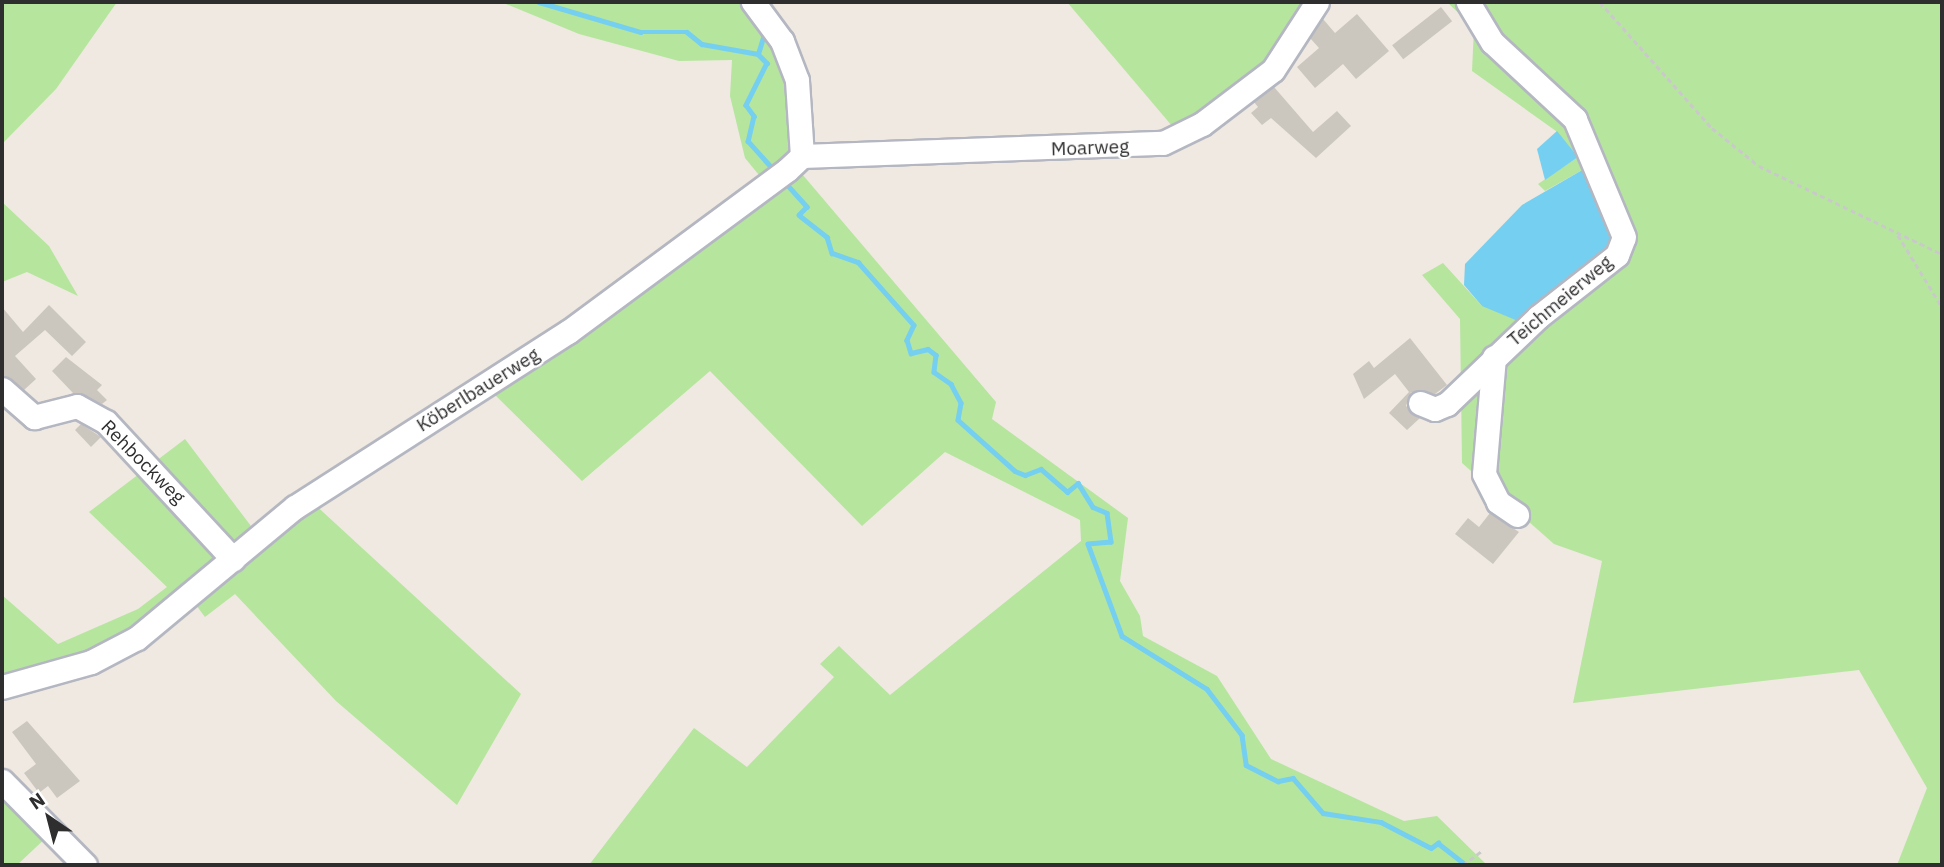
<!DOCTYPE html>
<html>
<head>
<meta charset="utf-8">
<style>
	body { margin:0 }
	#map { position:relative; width:1944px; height:867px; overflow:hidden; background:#efe9e1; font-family:"IBM Plex Sans",sans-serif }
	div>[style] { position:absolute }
	.green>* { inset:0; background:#b6e59e }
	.water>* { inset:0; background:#75cff0 }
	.stream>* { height:4.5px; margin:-2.25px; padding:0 2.25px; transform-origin:2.25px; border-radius:2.25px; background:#75cff0 }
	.building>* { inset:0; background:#cbc7bf; transform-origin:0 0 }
	.path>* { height:2.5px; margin-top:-1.25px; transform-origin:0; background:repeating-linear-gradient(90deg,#c9c9c9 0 5px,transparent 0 8.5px) }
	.roads { filter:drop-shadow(2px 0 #b4b7c1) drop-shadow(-2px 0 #b4b7c1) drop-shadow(0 2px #b4b7c1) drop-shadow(0 -2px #b4b7c1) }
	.minor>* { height:23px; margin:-11.5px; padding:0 11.5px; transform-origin:11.5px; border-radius:11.5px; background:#fff }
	span { translate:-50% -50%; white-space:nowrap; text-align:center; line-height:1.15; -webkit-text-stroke:5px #fff; paint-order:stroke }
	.street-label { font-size:19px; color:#2e2e2e }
	.frame { position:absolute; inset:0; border:4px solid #2e2e2e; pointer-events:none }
	.north { position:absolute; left:14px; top:783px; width:70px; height:70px; -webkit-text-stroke:5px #fff; paint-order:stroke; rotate:325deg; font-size:19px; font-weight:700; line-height:28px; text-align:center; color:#2e2e2e }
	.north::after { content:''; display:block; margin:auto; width:24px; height:32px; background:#2e2e2e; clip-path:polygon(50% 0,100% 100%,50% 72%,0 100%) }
</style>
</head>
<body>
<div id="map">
	<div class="green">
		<div style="clip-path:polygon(2px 2px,117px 2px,56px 89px,2px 144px)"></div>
		<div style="clip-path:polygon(501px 2px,744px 2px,793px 82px,795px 151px,763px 180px,745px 158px,730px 96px,732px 60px,679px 61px,579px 34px)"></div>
		<div style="clip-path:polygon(1067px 2px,1313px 2px,1291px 42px,1178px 133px)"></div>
		<div style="clip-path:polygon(1447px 2px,1942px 2px,1942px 865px,1897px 865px,1927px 788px,1859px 670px,1573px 703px,1602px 561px,1554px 544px,1462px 463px,1460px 319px,1422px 275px,1443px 263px,1482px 306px,1584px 169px,1545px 191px,1538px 184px,1578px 157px,1556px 131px,1472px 71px,1474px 28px)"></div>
		<div style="clip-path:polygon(802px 174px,996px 402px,992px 419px,1128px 518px,1120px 581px,1140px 616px,1143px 636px,1217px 676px,1271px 759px,1404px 821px,1437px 816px,1487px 865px,589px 865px,694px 728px,747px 767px,834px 677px,820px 664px,839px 646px,890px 695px,1081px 541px,1080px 520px,945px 452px,862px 526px,710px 371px,582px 481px,493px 393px)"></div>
		<div style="clip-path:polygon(2px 202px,49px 246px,78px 296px,27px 272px,2px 282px)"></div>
		<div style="clip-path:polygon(185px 439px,254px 530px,119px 644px,2px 682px,2px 595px,58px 644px,138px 609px,167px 587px,89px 512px)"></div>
		<div style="clip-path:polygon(311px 501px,521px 694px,457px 805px,336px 701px,235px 594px,205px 617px,196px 605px)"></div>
		<div style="clip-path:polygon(2px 791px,49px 835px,17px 865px,2px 865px)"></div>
	</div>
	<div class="water">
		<div style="clip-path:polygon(1557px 131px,1578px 157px,1545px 180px,1537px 149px)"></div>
		<div style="clip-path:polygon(1584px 169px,1610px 210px,1614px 244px,1518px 321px,1482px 306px,1464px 285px,1465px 264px,1522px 205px)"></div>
	</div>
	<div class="stream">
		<div style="left:539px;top:2px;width:106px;rotate:16.4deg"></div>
		<div style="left:641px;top:32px;width:46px"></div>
		<div style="left:687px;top:32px;width:19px;rotate:39deg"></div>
		<div style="left:702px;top:44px;width:57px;rotate:10.1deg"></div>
		<div style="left:758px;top:54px;width:13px;rotate:45deg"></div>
		<div style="left:767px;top:63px;width:47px;rotate:116.6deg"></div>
		<div style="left:746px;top:105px;width:14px;rotate:54deg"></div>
		<div style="left:754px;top:116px;width:26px;rotate:103deg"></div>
		<div style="left:748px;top:141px;width:40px;rotate:48deg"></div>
		<div style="left:758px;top:54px;width:17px;rotate:-73deg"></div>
		<div style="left:783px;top:180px;width:36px;rotate:48deg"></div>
		<div style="left:807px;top:207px;width:11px;rotate:135deg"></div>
		<div style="left:799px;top:215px;width:36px;rotate:38deg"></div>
		<div style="left:827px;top:237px;width:17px;rotate:73deg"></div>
		<div style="left:832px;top:253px;width:28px;rotate:19deg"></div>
		<div style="left:858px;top:262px;width:84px;rotate:48.4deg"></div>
		<div style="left:914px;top:325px;width:17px;rotate:115deg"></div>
		<div style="left:907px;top:340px;width:14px;rotate:73deg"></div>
		<div style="left:911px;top:353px;width:17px;rotate:-13deg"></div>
		<div style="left:928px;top:349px;width:10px;rotate:37deg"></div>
		<div style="left:936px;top:355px;width:17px;rotate:97deg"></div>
		<div style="left:934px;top:372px;width:21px;rotate:35deg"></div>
		<div style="left:951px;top:384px;width:21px;rotate:62deg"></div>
		<div style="left:961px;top:403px;width:17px;rotate:100deg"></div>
		<div style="left:958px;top:420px;width:76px;rotate:41.8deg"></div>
		<div style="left:1015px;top:471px;width:11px;rotate:22deg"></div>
		<div style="left:1025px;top:475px;width:17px;rotate:-21deg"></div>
		<div style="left:1041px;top:469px;width:35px;rotate:41deg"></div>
		<div style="left:1067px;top:492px;width:14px;rotate:-39deg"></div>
		<div style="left:1078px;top:483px;width:28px;rotate:58deg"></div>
		<div style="left:1093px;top:507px;width:15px;rotate:23deg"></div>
		<div style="left:1107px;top:513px;width:29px;rotate:82deg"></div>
		<div style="left:1111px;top:542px;width:23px;rotate:175deg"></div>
		<div style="left:1088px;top:544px;width:98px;rotate:69.7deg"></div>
		<div style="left:1122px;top:636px;width:100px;rotate:31.9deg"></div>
		<div style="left:1207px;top:689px;width:58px;rotate:52.7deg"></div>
		<div style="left:1242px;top:735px;width:30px;rotate:82deg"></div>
		<div style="left:1246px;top:765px;width:36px;rotate:27deg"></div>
		<div style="left:1278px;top:781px;width:15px;rotate:-11deg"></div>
		<div style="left:1293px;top:778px;width:46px;rotate:49.4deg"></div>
		<div style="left:1323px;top:813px;width:59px;rotate:8.8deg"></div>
		<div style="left:1381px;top:822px;width:56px;rotate:27.5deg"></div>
		<div style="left:1431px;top:848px;width:9px;rotate:-36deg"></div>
		<div style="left:1438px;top:843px;width:36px;rotate:38deg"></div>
	</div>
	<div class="building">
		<div style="left:1441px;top:7px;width:18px;height:62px;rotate:52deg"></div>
		<div style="clip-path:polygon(1357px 14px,1389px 51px,1356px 79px,1343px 64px,1315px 88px,1297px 67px,1319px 48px,1310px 38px,1323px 19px,1335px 33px)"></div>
		<div style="clip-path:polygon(1274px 87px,1313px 132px,1337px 111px,1351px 126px,1316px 158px,1271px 118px,1262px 125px,1251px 113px,1258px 107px,1254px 102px)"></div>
		<div style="clip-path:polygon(49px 305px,86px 342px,72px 356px,45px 330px,15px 356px,36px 379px,24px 390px,2px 375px,2px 307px,23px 332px)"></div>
		<div style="clip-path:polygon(1410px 338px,1447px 385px,1435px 394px,1411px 392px,1406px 406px,1420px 418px,1407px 430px,1389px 413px,1409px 392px,1395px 374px,1364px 399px,1353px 374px,1369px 361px,1374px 368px)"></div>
		<div style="clip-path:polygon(66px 357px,102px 385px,97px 390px,107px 400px,102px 404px,73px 393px,52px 371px)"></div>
		<div style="clip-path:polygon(81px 424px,101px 437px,91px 447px,75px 430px)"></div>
		<div style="clip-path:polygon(1490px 513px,1519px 532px,1493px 564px,1455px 534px,1468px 518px,1479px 527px)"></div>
		<div style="clip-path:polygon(27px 721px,80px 781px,57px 798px,48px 786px,39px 793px,24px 773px,36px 764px,12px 732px)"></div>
	</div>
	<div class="path">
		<div style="left:1600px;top:2px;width:169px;rotate:48.4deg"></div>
		<div style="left:1712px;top:128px;width:60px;rotate:39deg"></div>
		<div style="left:1759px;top:166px;width:203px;rotate:25.7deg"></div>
		<div style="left:1898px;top:235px;width:84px;rotate:58.6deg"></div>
		<div style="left:1463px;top:865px;width:25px;rotate:-37deg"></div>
	</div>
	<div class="roads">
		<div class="minor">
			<div style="left:802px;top:156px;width:361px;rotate:-2.1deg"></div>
			<div style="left:1163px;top:143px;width:43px;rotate:-26deg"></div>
			<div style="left:1202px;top:124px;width:89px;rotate:-37.3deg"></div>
			<div style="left:1273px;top:70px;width:81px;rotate:-57.1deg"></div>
			<div style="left:1494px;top:357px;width:117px;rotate:94.9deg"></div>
			<div style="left:1484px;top:474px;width:31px;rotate:63deg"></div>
			<div style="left:1498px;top:502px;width:23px;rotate:34deg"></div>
			<div style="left:2px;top:389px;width:43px;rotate:41.2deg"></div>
			<div style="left:34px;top:417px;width:44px;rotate:-14.3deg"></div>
			<div style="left:77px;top:406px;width:33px;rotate:29deg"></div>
			<div style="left:106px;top:422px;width:187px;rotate:47.2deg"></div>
			<div style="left:1420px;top:403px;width:16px;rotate:22deg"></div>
			<div style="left:1435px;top:409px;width:13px;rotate:-23deg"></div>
			<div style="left:1447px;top:404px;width:126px;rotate:-43.7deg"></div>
			<div style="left:1538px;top:317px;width:100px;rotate:-38.1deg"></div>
			<div style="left:1617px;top:255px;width:19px;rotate:-69deg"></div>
			<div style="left:1624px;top:237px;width:128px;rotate:-112.6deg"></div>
			<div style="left:1575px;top:119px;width:113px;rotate:-137.1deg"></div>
			<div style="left:1492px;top:42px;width:47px;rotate:-121deg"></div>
			<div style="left:2px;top:687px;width:92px;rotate:-15.7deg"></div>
			<div style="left:91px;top:662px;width:52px;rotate:-27.6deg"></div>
			<div style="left:137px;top:638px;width:205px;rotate:-39.7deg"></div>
			<div style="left:295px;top:507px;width:324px;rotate:-32.7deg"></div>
			<div style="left:568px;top:332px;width:272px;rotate:-36.5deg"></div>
			<div style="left:787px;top:170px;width:21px;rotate:-43deg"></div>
			<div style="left:802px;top:156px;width:76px;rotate:-93.8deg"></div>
			<div style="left:797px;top:80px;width:42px;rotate:-111deg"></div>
			<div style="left:782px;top:41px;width:49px;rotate:-126.6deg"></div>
			<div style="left:2px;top:781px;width:118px;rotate:45.3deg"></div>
		</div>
	</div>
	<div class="street-label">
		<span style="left:1090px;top:148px;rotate:-2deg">Moarweg</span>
		<span style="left:1560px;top:301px;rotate:-40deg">Teichmeierweg</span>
		<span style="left:478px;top:390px;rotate:-32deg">Köberlbauerweg</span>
		<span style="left:143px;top:462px;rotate:45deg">Rehbockweg</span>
	</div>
	<div class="frame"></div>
	<div class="north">N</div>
</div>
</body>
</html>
